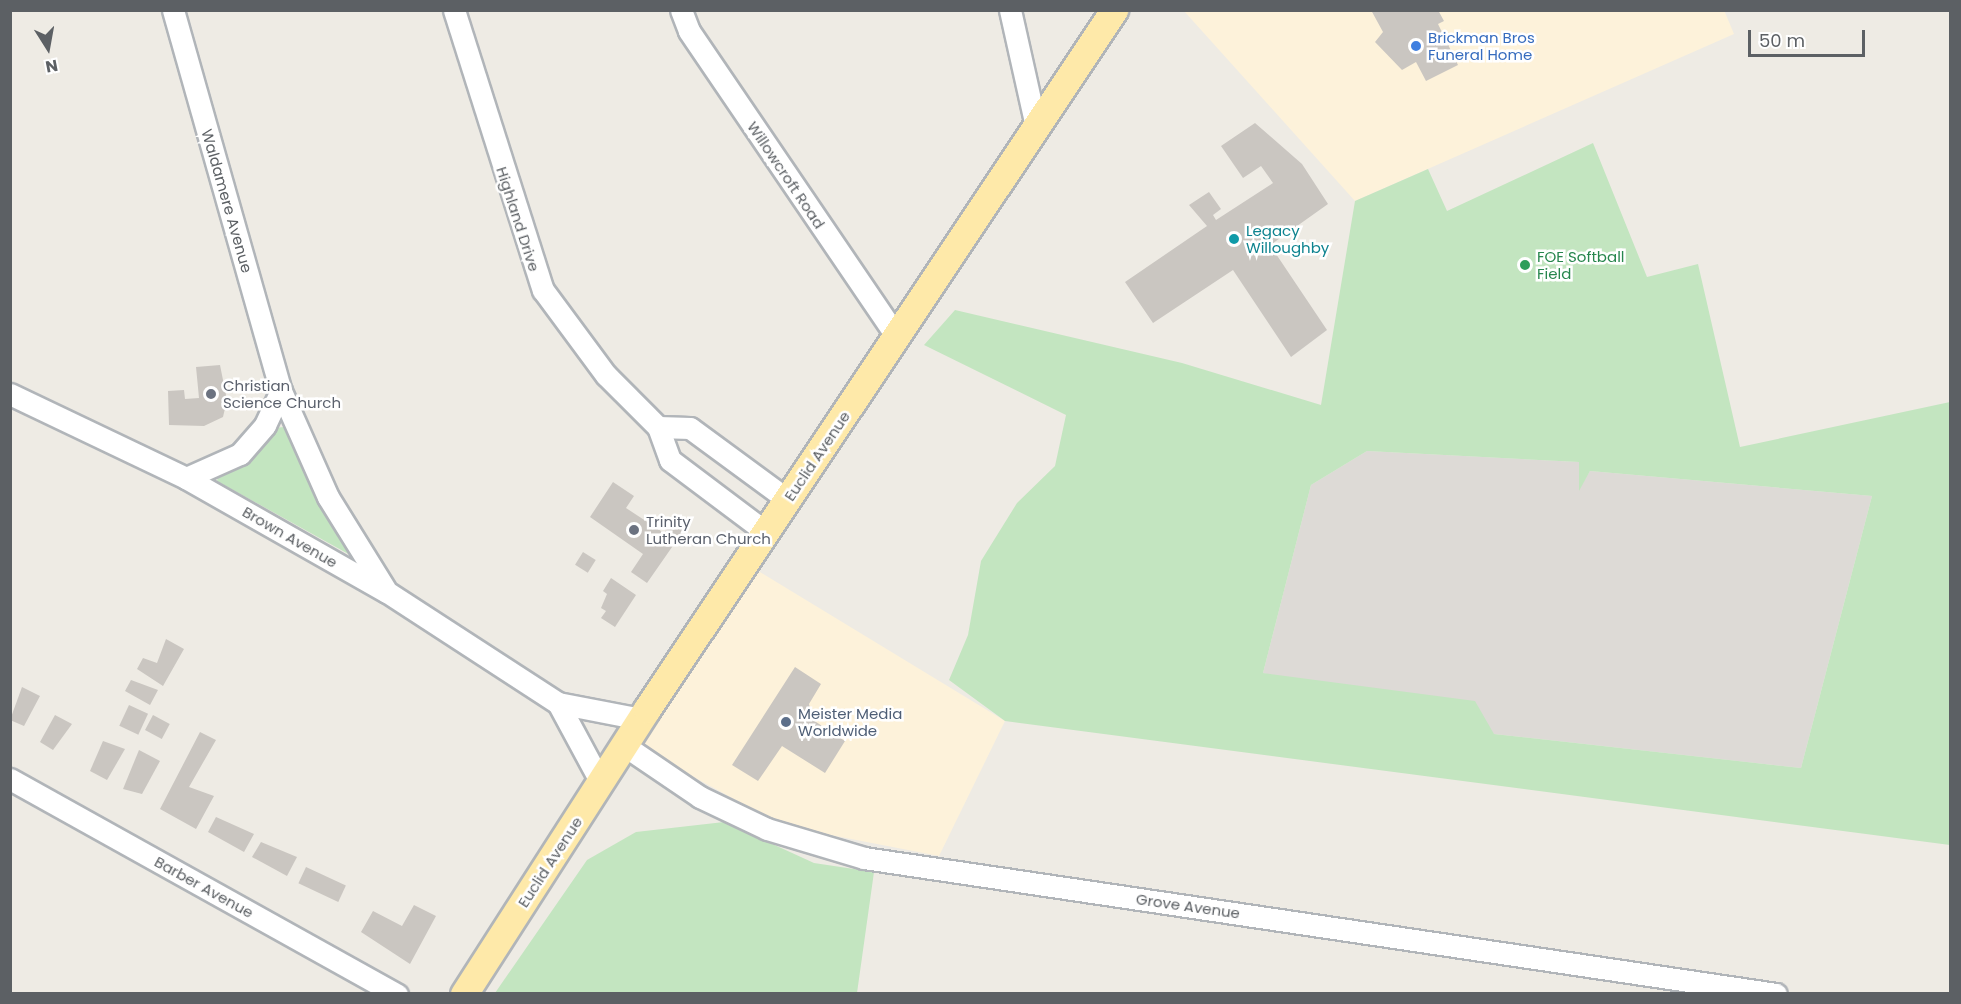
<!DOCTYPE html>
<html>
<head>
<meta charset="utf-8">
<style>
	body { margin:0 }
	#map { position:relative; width:1961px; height:1004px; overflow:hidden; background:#eeebe4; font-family:Poppins,sans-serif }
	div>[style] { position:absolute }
	.commercial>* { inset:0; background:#fdf2da }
	.industrial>* { inset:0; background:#dddad6 }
	.green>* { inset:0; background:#c3e5c0 }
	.building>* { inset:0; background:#cac6c1; transform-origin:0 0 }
	.roads { filter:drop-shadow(2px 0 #b1b5b9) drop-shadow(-2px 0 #b1b5b9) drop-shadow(0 2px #b1b5b9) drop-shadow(0 -2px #b1b5b9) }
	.minor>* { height:21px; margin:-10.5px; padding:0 10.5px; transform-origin:10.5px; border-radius:10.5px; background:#fff }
	.major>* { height:27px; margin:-13.5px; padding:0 13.5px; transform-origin:13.5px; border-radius:13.5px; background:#fee9a9 }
	.dots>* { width:16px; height:16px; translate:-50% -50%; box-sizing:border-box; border:3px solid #fff; border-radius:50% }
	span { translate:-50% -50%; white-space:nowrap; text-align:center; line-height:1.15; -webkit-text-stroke:5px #fff; paint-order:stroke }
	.shop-label { font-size:15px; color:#366cbe }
	.left { translate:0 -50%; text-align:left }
	.street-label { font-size:15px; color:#5c6064 }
	.culture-label { font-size:15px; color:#0d838f }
	.leisure-label { font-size:15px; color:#27864d }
	.worship-label { font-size:15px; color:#5b616d }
	.service-label { font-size:15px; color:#4e5e75 }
	.frame { position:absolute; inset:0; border:12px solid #5c6064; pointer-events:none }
	.north { position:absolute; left:18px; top:18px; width:60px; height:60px; -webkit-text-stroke:4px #fff; paint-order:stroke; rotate:169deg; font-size:16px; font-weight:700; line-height:24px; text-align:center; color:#5c6064 }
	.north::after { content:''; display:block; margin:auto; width:21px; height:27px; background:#5c6064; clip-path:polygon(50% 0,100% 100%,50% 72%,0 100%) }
	.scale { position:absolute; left:1748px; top:30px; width:117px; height:27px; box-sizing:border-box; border:3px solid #5c6064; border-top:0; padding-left:8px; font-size:18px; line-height:21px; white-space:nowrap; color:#5c6064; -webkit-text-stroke:4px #fff; paint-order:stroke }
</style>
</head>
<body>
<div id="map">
	<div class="commercial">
		<div style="clip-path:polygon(1724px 10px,1734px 34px,1355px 201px,1184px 11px)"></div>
		<div style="clip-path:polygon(755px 569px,1005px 721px,939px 856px,784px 826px,655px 756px,638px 740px)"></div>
	</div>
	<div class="industrial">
		<div style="clip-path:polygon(1367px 451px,1579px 462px,1579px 489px,1590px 471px,1872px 496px,1801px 768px,1494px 734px,1263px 673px,1311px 485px)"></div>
	</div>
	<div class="green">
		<div style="clip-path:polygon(evenodd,1593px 143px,1647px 277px,1698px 264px,1740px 447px,1950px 402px,1950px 845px,1005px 721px,949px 680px,968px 635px,981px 561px,1017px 503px,1055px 466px,1066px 415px,924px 345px,955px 310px,1182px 363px,1321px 405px,1355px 201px,1428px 169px,1447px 211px,1593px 143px,1367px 451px,1579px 462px,1579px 491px,1590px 471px,1872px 496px,1801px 768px,1494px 734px,1475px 701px,1263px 673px,1311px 485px,1367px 451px)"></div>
		<div style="clip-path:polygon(284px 427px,313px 490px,352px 556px,217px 481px,219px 473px,256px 451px,273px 428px)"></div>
		<div style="clip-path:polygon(724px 822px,814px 863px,874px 872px,857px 993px,495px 993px,587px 860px,636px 832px)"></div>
	</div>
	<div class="building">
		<div style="clip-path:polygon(1371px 10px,1438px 10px,1444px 21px,1438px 24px,1458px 65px,1426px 81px,1416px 62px,1402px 70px,1375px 42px,1383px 32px)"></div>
		<div style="clip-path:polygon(1255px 123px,1302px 164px,1328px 204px,1266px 248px,1270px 255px,1274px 251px,1327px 330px,1291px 357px,1233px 270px,1153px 323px,1125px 282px,1207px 226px,1189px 205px,1209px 192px,1221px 209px,1213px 215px,1216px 220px,1273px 183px,1261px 166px,1243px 178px,1221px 146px)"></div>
		<div style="clip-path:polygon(220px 365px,227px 400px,223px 417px,204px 426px,169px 425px,168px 391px,184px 390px,185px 399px,199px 398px,196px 367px)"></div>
		<div style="clip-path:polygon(613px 482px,634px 496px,626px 508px,664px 533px,674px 519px,686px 527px,647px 583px,631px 572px,643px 554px,590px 517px)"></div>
		<div style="left:583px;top:552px;width:15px;height:15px;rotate:32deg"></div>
		<div style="clip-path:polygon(611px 578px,636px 595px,615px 627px,601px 618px,606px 611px,601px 608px,607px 594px,603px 591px)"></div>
		<div style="clip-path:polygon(166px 639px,184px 649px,163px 686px,137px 669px,143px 658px,157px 663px)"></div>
		<div style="clip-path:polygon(795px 667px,821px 684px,809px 704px,813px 720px,845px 741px,825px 773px,782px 746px,758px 781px,732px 765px)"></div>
		<div style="clip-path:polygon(131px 680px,158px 690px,150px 705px,125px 691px)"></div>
		<div style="clip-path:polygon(22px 687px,40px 696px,24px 726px,10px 720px)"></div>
		<div style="left:129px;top:705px;width:21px;height:23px;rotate:25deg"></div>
		<div style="clip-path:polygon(55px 715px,72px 724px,53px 750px,40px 742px)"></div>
		<div style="left:153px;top:715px;width:19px;height:17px;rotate:28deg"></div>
		<div style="clip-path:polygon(200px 732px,216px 740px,189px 787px,214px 796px,196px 829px,160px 809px)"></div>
		<div style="clip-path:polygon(103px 741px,125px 749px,107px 780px,90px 771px)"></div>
		<div style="clip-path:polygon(139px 750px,160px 761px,142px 794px,123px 789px)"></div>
		<div style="clip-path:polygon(216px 817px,254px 834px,244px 852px,208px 832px)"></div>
		<div style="clip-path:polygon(261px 842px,297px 857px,287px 876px,252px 857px)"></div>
		<div style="left:306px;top:867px;width:44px;height:18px;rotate:25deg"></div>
		<div style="clip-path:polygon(414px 905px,436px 916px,410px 964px,361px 932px,373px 911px,402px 926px)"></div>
	</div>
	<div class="roads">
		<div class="minor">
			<div style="left:173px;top:10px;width:396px;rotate:74.2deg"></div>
			<div style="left:281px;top:391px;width:116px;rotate:66.1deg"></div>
			<div style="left:328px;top:497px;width:108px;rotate:58.2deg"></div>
			<div style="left:454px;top:10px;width:294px;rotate:72.4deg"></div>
			<div style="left:543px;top:290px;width:106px;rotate:53.5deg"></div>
			<div style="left:606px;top:375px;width:74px;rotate:45deg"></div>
			<div style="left:658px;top:427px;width:35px;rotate:70deg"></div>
			<div style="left:670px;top:460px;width:120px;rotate:36.9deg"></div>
			<div style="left:681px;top:10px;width:22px;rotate:69deg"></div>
			<div style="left:689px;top:31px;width:370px;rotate:55.8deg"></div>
			<div style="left:1010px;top:10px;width:115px;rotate:77.4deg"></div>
			<div style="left:10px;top:394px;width:195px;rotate:25.5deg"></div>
			<div style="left:186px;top:478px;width:231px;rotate:29.6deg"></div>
			<div style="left:387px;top:592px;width:204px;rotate:33deg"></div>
			<div style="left:558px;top:703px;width:85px;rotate:10.9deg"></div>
			<div style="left:658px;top:427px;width:32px;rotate:2deg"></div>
			<div style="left:690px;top:428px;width:122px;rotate:36.3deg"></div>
			<div style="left:186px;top:478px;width:59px;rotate:-24deg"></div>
			<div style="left:240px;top:454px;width:38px;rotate:-49deg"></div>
			<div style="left:265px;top:425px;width:38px;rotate:-65deg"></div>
			<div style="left:558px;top:703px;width:91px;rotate:61.7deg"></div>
			<div style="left:625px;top:746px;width:91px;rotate:34.2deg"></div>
			<div style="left:700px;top:797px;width:74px;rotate:25.5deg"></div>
			<div style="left:767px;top:829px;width:101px;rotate:16.6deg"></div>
			<div style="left:864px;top:858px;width:922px;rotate:8.48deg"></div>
			<div style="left:10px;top:779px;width:443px;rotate:29.1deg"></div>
		</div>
		<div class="major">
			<div style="left:464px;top:994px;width:339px;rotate:-57.3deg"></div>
			<div style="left:647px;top:709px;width:841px;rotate:-56.25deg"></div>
		</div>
	</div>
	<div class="dots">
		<div style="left:1416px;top:46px;background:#3f7fe0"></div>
		<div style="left:1234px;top:239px;background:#0f9aa8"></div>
		<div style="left:1525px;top:265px;background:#2e9e5b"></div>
		<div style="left:211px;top:394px;background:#6b7280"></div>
		<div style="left:634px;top:530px;background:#6b7280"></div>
		<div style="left:786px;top:722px;background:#5c6f8a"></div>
	</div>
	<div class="shop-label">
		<span class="left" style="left:1428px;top:46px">Brickman Bros<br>Funeral Home</span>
	</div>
	<div class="street-label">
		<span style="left:786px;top:175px;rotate:56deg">Willowcroft Road</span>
		<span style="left:227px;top:201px;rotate:74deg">Waldamere Avenue</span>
		<span style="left:518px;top:219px;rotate:72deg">Highland Drive</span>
		<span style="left:817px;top:456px;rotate:-56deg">Euclid Avenue</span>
		<span style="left:290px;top:537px;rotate:30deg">Brown Avenue</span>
		<span style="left:550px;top:862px;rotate:-57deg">Euclid Avenue</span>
		<span style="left:204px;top:887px;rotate:29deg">Barber Avenue</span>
		<span style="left:1188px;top:906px;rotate:8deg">Grove Avenue</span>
	</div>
	<div class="culture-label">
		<span class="left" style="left:1246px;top:239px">Legacy<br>Willoughby</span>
	</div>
	<div class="leisure-label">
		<span class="left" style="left:1537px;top:265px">FOE Softball<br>Field</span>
	</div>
	<div class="worship-label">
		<span class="left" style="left:223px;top:394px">Christian<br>Science Church</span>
		<span class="left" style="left:646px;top:530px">Trinity<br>Lutheran Church</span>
	</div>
	<div class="service-label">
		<span class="left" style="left:798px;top:722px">Meister Media<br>Worldwide</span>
	</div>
	<div class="frame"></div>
	<div class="north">N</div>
	<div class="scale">50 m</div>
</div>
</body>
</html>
